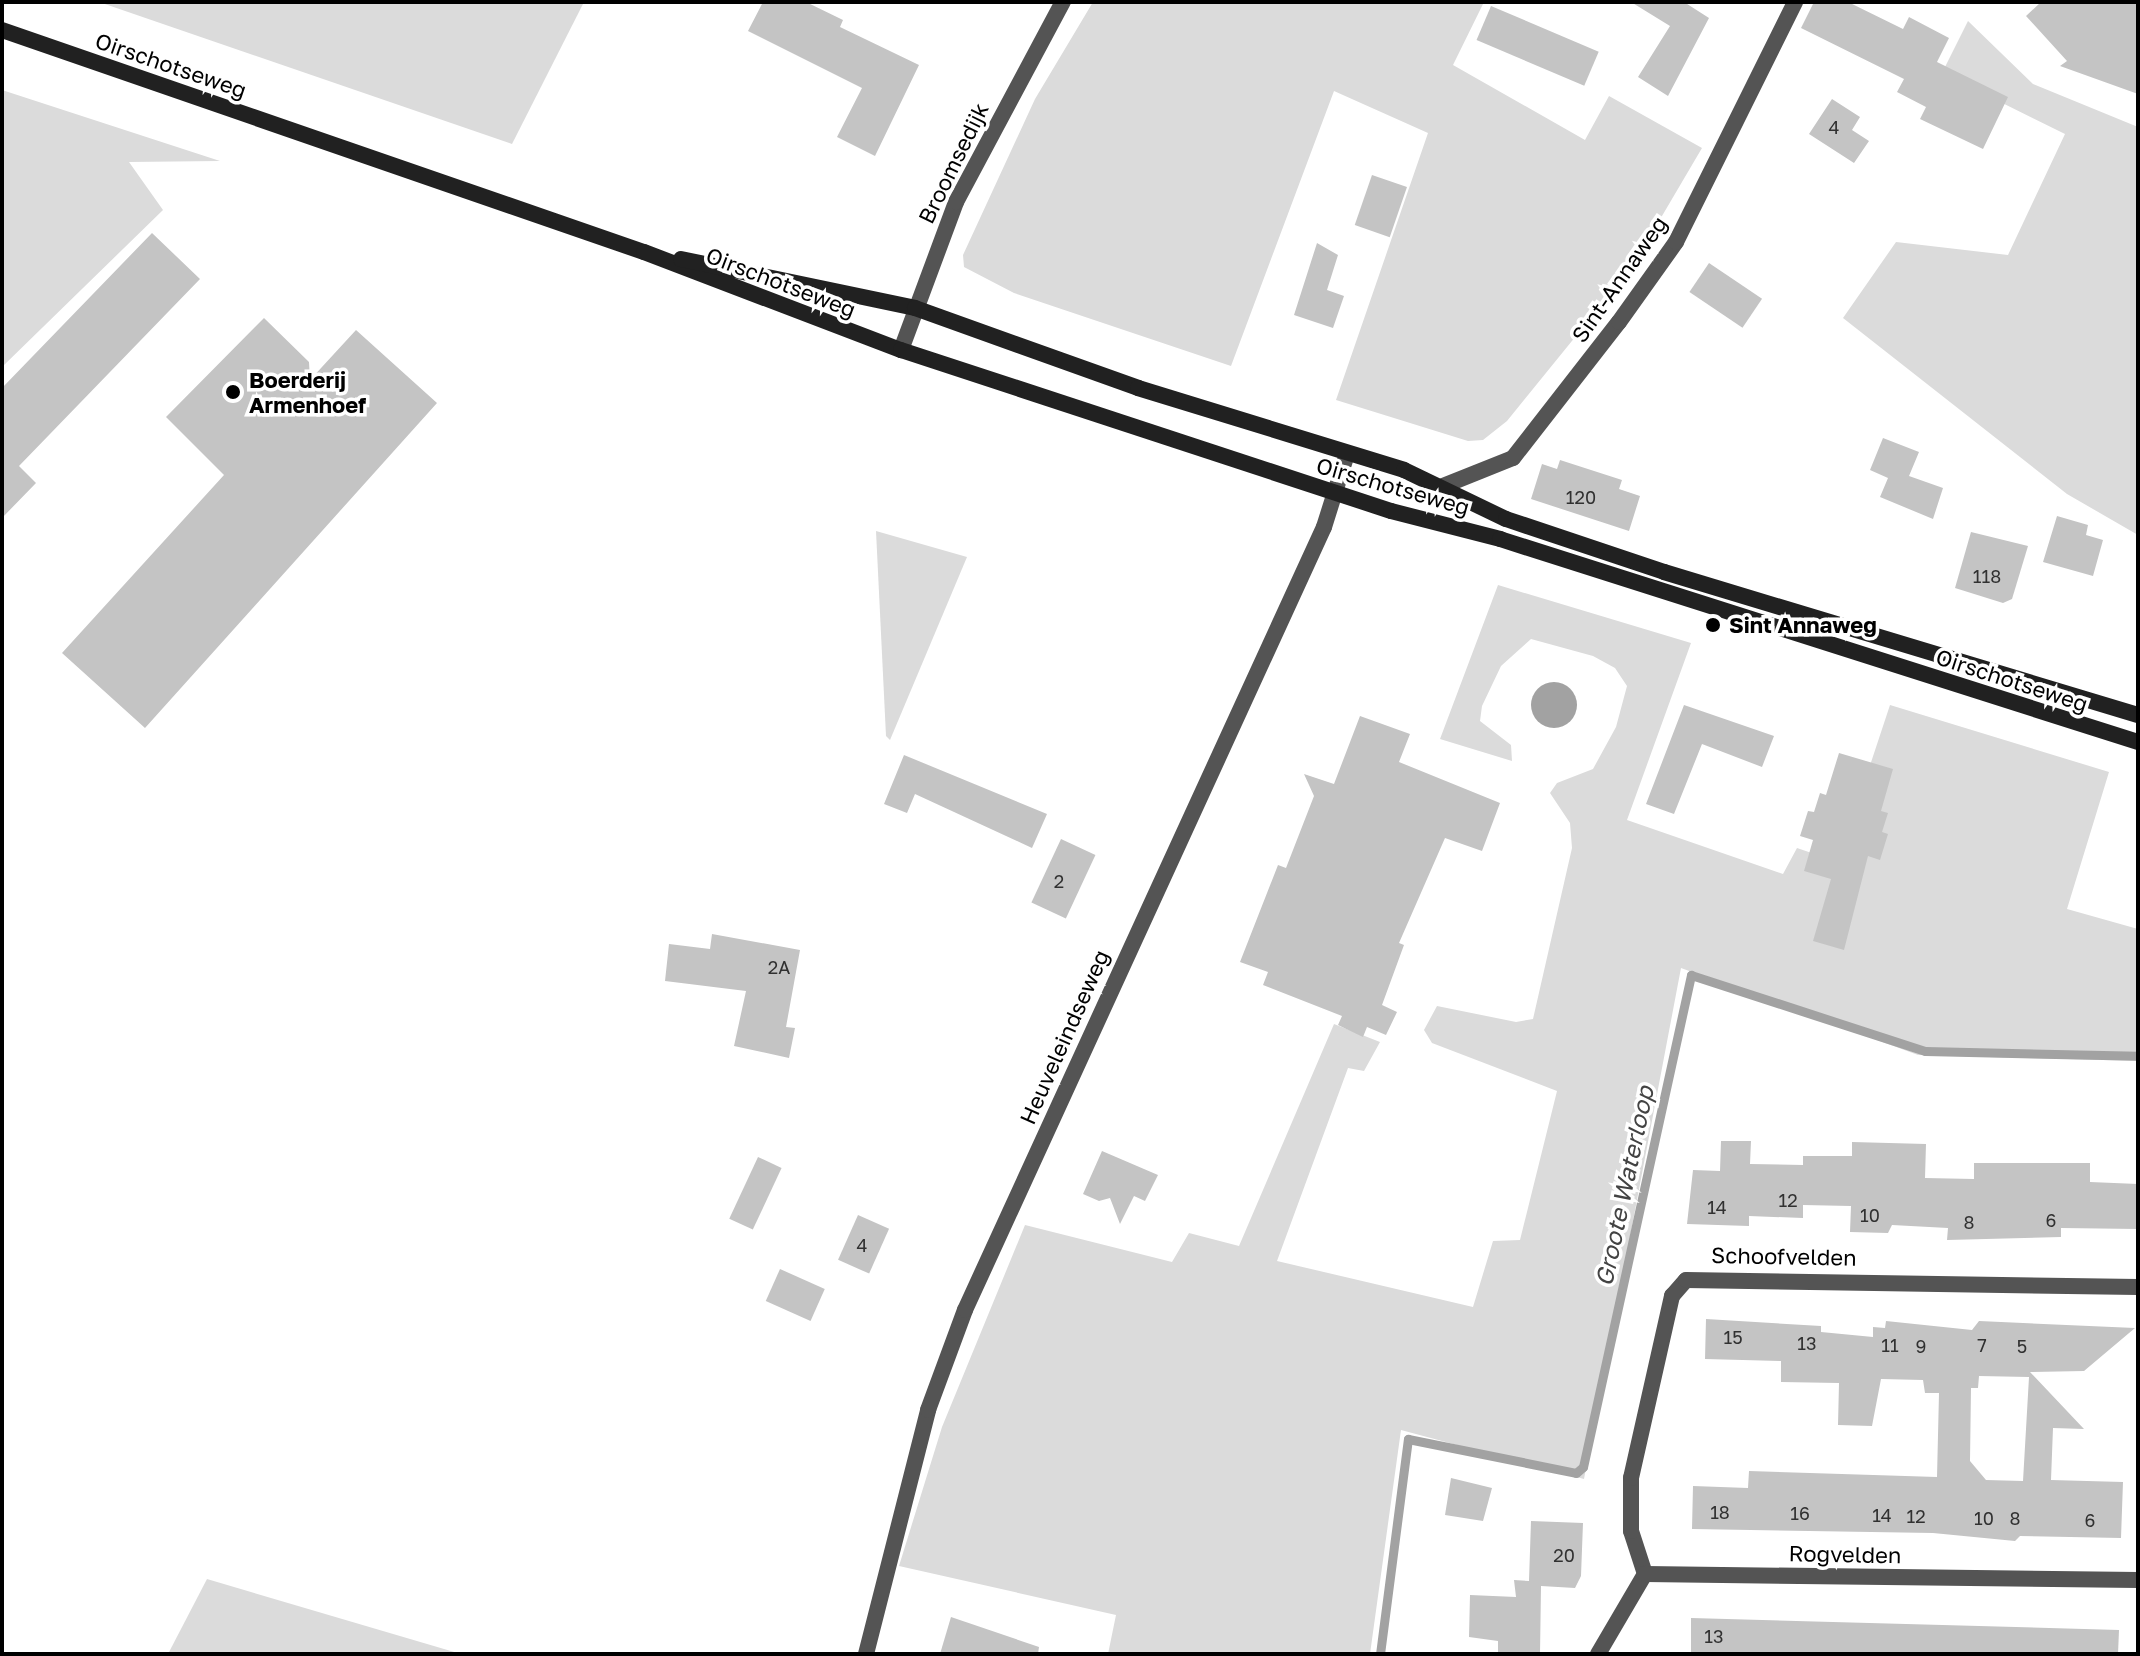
<!DOCTYPE html>
<html>
<head>
<meta charset="utf-8">
<style>
	body { margin:0 }
	#map { position:relative; width:2140px; height:1656px; overflow:hidden; background:#fff; font-family:"Golos Text",sans-serif }
	div>[style] { position:absolute }
	.green>* { inset:0; background:#dbdbdb }
	.water>* { inset:0; background:#a2a2a2 }
	.round { border-radius:50% }
	.stream>* { height:9px; margin:-4.5px; padding:0 4.5px; transform-origin:4.5px; border-radius:4.5px; background:#a2a2a2 }
	.building>* { inset:0; background:#c4c4c4; transform-origin:0 0 }
	.street>* { height:16px; margin:-8px; padding:0 8px; transform-origin:8px; border-radius:8px; background:#545454 }
	.secondary>* { height:16px; margin:-8px; padding:0 8px; transform-origin:8px; border-radius:8px; background:#212121 }
	.dots>* { width:22px; height:22px; translate:-50% -50%; box-sizing:border-box; border:4px solid #fff; border-radius:50% }
	span { translate:-50% -50%; white-space:nowrap; text-align:center; line-height:1.15; -webkit-text-stroke:7px #fff; paint-order:stroke }
	.number-label { font-size:18px; color:#313131 }
	.number-label span { -webkit-text-stroke-width:0 }
	.street-label { font-size:22px; color:#000 }
	.poi-label { font-size:22px; color:#000; font-weight:700 }
	.left { translate:0 -50%; text-align:left }
	.water-label { font-size:24px; color:#434343; font-style:italic }
	.frame { position:absolute; inset:0; border:4px solid #000; pointer-events:none }
</style>
</head>
<body>
<div id="map">
	<div class="green">
		<div style="clip-path:polygon(99px 2px,584px 2px,512px 144px)"></div>
		<div style="clip-path:polygon(1093px 2px,1484px 2px,1453px 65px,1585px 140px,1609px 96px,1702px 148px,1632px 267px,1507px 421px,1483px 440px,1468px 441px,1336px 400px,1428px 133px,1334px 91px,1231px 366px,1014px 293px,964px 267px,963px 255px,1035px 99px)"></div>
		<div style="clip-path:polygon(1968px 21px,2033px 84px,2138px 127px,2138px 535px,2067px 494px,1843px 318px,1896px 242px,2008px 255px,2065px 134px,1942px 73px)"></div>
		<div style="clip-path:polygon(2px 90px,220px 161px,129px 162px,163px 210px,2px 367px)"></div>
		<div style="clip-path:polygon(876px 531px,967px 557px,890px 740px,886px 736px)"></div>
		<div style="clip-path:polygon(1498px 585px,1691px 643px,1627px 820px,1783px 874px,1797px 848px,1838px 862px,1890px 705px,2109px 772px,2067px 909px,2138px 929px,2138px 1061px,1918px 1055px,1681px 968px,1584px 1479px,1401px 1430px,1370px 1654px,1108px 1654px,1116px 1615px,899px 1566px,942px 1427px,1025px 1225px,1172px 1262px,1189px 1233px,1239px 1246px,1334px 1024px,1380px 1042px,1364px 1071px,1348px 1068px,1277px 1261px,1473px 1307px,1493px 1241px,1520px 1240px,1557px 1091px,1432px 1043px,1424px 1030px,1437px 1006px,1516px 1022px,1533px 1019px,1572px 848px,1570px 823px,1550px 793px,1557px 783px,1593px 769px,1616px 727px,1627px 686px,1615px 668px,1593px 656px,1531px 639px,1501px 666px,1482px 706px,1480px 721px,1511px 745px,1512px 761px,1440px 739px)"></div>
		<div style="clip-path:polygon(207px 1579px,461px 1654px,168px 1654px)"></div>
	</div>
	<div class="water">
		<div class="round" style="left:1531px;top:682px;width:46px;height:46px"></div>
	</div>
	<div class="stream">
		<div style="left:1380px;top:1654px;width:217px;rotate:-82.6deg"></div>
		<div style="left:1408px;top:1439px;width:171px;rotate:11.4deg"></div>
		<div style="left:1576px;top:1473px;width:9px;rotate:-41deg"></div>
		<div style="left:1583px;top:1467px;width:504px;rotate:-77.62deg"></div>
		<div style="left:1691px;top:975px;width:246px;rotate:18deg"></div>
		<div style="left:1925px;top:1051px;width:213px;rotate:1.3deg"></div>
	</div>
	<div class="building">
		<div style="clip-path:polygon(763px 2px,806px 2px,843px 20px,840px 27px,919px 65px,875px 156px,837px 137px,862px 88px,748px 31px)"></div>
		<div style="clip-path:polygon(1631px 2px,1684px 2px,1709px 18px,1668px 96px,1638px 77px,1670px 26px)"></div>
		<div style="clip-path:polygon(1814px 2px,1848px 2px,1903px 29px,1909px 17px,1949px 38px,1937px 62px,2008px 97px,1983px 149px,1920px 119px,1926px 107px,1897px 92px,1904px 79px,1801px 28px)"></div>
		<div style="clip-path:polygon(2041px 2px,2138px 2px,2138px 94px,2060px 66px,2067px 61px,2026px 16px)"></div>
		<div style="left:1491px;top:6px;width:117px;height:37px;rotate:23deg"></div>
		<div style="clip-path:polygon(1832px 99px,1860px 117px,1852px 130px,1869px 141px,1854px 163px,1809px 134px)"></div>
		<div style="left:1372px;top:175px;width:37px;height:53px;rotate:19deg"></div>
		<div style="clip-path:polygon(152px 233px,200px 279px,19px 466px,36px 483px,2px 518px,2px 388px)"></div>
		<div style="clip-path:polygon(1317px 243px,1338px 255px,1327px 290px,1344px 296px,1333px 328px,1294px 315px)"></div>
		<div style="left:1709px;top:263px;width:64px;height:35px;rotate:34deg"></div>
		<div style="clip-path:polygon(264px 318px,309px 362px,310px 380px,356px 330px,437px 403px,145px 728px,62px 653px,224px 475px,166px 417px)"></div>
		<div style="clip-path:polygon(1883px 438px,1919px 452px,1909px 476px,1943px 488px,1933px 519px,1880px 497px,1888px 478px,1870px 470px)"></div>
		<div style="clip-path:polygon(1560px 460px,1622px 480px,1619px 489px,1640px 496px,1629px 531px,1531px 499px,1542px 464px,1557px 469px)"></div>
		<div style="clip-path:polygon(2057px 516px,2088px 525px,2086px 535px,2103px 540px,2093px 576px,2043px 562px)"></div>
		<div style="clip-path:polygon(1971px 532px,2028px 546px,2012px 599px,2003px 603px,1955px 588px)"></div>
		<div style="clip-path:polygon(1684px 705px,1774px 736px,1762px 767px,1702px 744px,1674px 814px,1646px 804px)"></div>
		<div style="clip-path:polygon(1360px 716px,1410px 734px,1399px 762px,1500px 803px,1482px 851px,1445px 838px,1399px 943px,1404px 945px,1382px 1005px,1397px 1012px,1386px 1035px,1367px 1027px,1363px 1037px,1338px 1025px,1342px 1016px,1263px 985px,1268px 972px,1240px 962px,1278px 865px,1286px 868px,1314px 796px,1304px 774px,1334px 784px)"></div>
		<div style="clip-path:polygon(1839px 753px,1893px 769px,1881px 811px,1888px 813px,1882px 832px,1888px 834px,1880px 860px,1868px 856px,1844px 950px,1813px 941px,1831px 879px,1804px 871px,1813px 840px,1800px 836px,1808px 811px,1814px 812px,1820px 793px,1826px 795px)"></div>
		<div style="clip-path:polygon(904px 755px,1047px 814px,1032px 848px,915px 794px,907px 813px,884px 804px)"></div>
		<div style="left:1061px;top:839px;width:38px;height:70px;rotate:25deg"></div>
		<div style="clip-path:polygon(712px 934px,800px 950px,786px 1027px,795px 1028px,789px 1058px,734px 1046px,746px 991px,665px 981px,669px 944px,710px 949px)"></div>
		<div style="clip-path:polygon(1721px 1141px,1751px 1141px,1750px 1164px,1803px 1165px,1803px 1156px,1852px 1156px,1852px 1142px,1926px 1144px,1925px 1178px,1974px 1179px,1974px 1163px,2090px 1163px,2090px 1182px,2138px 1184px,2138px 1229px,2061px 1228px,2061px 1237px,1947px 1240px,1948px 1228px,1892px 1225px,1888px 1233px,1850px 1232px,1851px 1206px,1803px 1205px,1803px 1218px,1749px 1216px,1749px 1226px,1687px 1224px,1693px 1170px,1720px 1171px)"></div>
		<div style="clip-path:polygon(1102px 1151px,1158px 1175px,1145px 1201px,1134px 1196px,1120px 1224px,1110px 1198px,1099px 1201px,1083px 1194px)"></div>
		<div style="left:758px;top:1157px;width:26px;height:68px;rotate:25deg"></div>
		<div style="left:858px;top:1215px;width:34px;height:49px;rotate:24deg"></div>
		<div style="left:780px;top:1269px;width:49px;height:35px;rotate:24deg"></div>
		<div style="clip-path:polygon(evenodd,1706px 1319px,1821px 1326px,1821px 1332px,1873px 1337px,1873px 1327px,1885px 1328px,1886px 1321px,1972px 1330px,1979px 1321px,2135px 1328px,2084px 1371px,2030px 1372px,2084px 1429px,2053px 1428px,2051px 1480px,2123px 1482px,2121px 1538px,2020px 1536px,2015px 1541px,1933px 1533px,1692px 1529px,1693px 1486px,1748px 1488px,1749px 1471px,1937px 1477px,1939px 1393px,1925px 1393px,1923px 1380px,1881px 1379px,1872px 1426px,1838px 1425px,1839px 1383px,1781px 1382px,1781px 1361px,1705px 1359px,1706px 1319px,1979px 1376px,2029px 1377px,2023px 1481px,1986px 1480px,1970px 1461px,1971px 1388px,1978px 1388px,1979px 1376px)"></div>
		<div style="clip-path:polygon(1451px 1478px,1492px 1488px,1483px 1521px,1445px 1515px)"></div>
		<div style="clip-path:polygon(1531px 1521px,1583px 1523px,1581px 1576px,1575px 1588px,1541px 1586px,1540px 1654px,1498px 1654px,1498px 1641px,1469px 1637px,1470px 1595px,1516px 1597px,1514px 1580px,1529px 1581px)"></div>
		<div style="clip-path:polygon(951px 1617px,1039px 1647px,1038px 1654px,940px 1654px)"></div>
		<div style="clip-path:polygon(1691px 1618px,2119px 1630px,2118px 1654px,1691px 1654px)"></div>
	</div>
	<div class="street">
		<div style="left:901px;top:350px;width:158px;rotate:-69.6deg"></div>
		<div style="left:956px;top:202px;width:227px;rotate:-61.9deg"></div>
		<div style="left:1443px;top:486px;width:75px;rotate:-21.8deg"></div>
		<div style="left:1513px;top:458px;width:172px;rotate:-52.1deg"></div>
		<div style="left:1619px;top:322px;width:98px;rotate:-54.5deg"></div>
		<div style="left:1676px;top:242px;width:268px;rotate:-63.6deg"></div>
		<div style="left:1645px;top:1574px;width:45px;rotate:-108deg"></div>
		<div style="left:1631px;top:1531px;width:53px;rotate:-90deg"></div>
		<div style="left:1631px;top:1478px;width:187px;rotate:-77.3deg"></div>
		<div style="left:1672px;top:1296px;width:21px;rotate:-49deg"></div>
		<div style="left:1686px;top:1280px;width:452px;rotate:0.9deg"></div>
		<div style="left:866px;top:1654px;width:252px;rotate:-75.7deg"></div>
		<div style="left:928px;top:1410px;width:107px;rotate:-69.7deg"></div>
		<div style="left:965px;top:1310px;width:861px;rotate:-65.37deg"></div>
		<div style="left:1324px;top:527px;width:77px;rotate:-72.5deg"></div>
		<div style="left:1598px;top:1654px;width:93px;rotate:-59.6deg"></div>
		<div style="left:1645px;top:1574px;width:493px;rotate:0.7deg"></div>
	</div>
	<div class="secondary">
		<div style="left:2px;top:30px;width:679px;rotate:19.08deg"></div>
		<div style="left:644px;top:252px;width:275px;rotate:20.9deg"></div>
		<div style="left:901px;top:350px;width:516px;rotate:18.19deg"></div>
		<div style="left:1391px;top:511px;width:113px;rotate:14.4deg"></div>
		<div style="left:1500px;top:539px;width:670px;rotate:17.65deg"></div>
		<div style="left:681px;top:259px;width:239px;rotate:11.8deg"></div>
		<div style="left:915px;top:308px;width:237px;rotate:19.7deg"></div>
		<div style="left:1138px;top:388px;width:278px;rotate:17.1deg"></div>
		<div style="left:1404px;top:470px;width:113px;rotate:25.7deg"></div>
		<div style="left:1506px;top:519px;width:167px;rotate:18.5deg"></div>
		<div style="left:1664px;top:572px;width:495px;rotate:16.8deg"></div>
	</div>
	<div class="dots">
		<div style="left:233px;top:392px;background:#000"></div>
		<div style="left:1713px;top:625px;background:#000"></div>
	</div>
	<div class="number-label">
		<span style="left:1834px;top:127px">4</span>
		<span style="left:1581px;top:497px">120</span>
		<span style="left:1987px;top:576px">118</span>
		<span style="left:1059px;top:881px">2</span>
		<span style="left:779px;top:967px">2A</span>
		<span style="left:1788px;top:1200px">12</span>
		<span style="left:1717px;top:1207px">14</span>
		<span style="left:1870px;top:1215px">10</span>
		<span style="left:2051px;top:1220px">6</span>
		<span style="left:1969px;top:1222px">8</span>
		<span style="left:862px;top:1245px">4</span>
		<span style="left:1733px;top:1337px">15</span>
		<span style="left:1807px;top:1343px">13</span>
		<span style="left:1890px;top:1345px">11</span>
		<span style="left:1982px;top:1345px">7</span>
		<span style="left:1921px;top:1346px">9</span>
		<span style="left:2022px;top:1346px">5</span>
		<span style="left:1720px;top:1512px">18</span>
		<span style="left:1800px;top:1513px">16</span>
		<span style="left:1882px;top:1515px">14</span>
		<span style="left:1916px;top:1516px">12</span>
		<span style="left:1984px;top:1518px">10</span>
		<span style="left:2015px;top:1518px">8</span>
		<span style="left:2090px;top:1520px">6</span>
		<span style="left:1564px;top:1555px">20</span>
		<span style="left:1714px;top:1636px">13</span>
	</div>
	<div class="street-label">
		<span style="left:171px;top:65px;rotate:19deg">Oirschotseweg</span>
		<span style="left:953px;top:163px;rotate:-64deg">Broomsedijk</span>
		<span style="left:1619px;top:279px;rotate:-55deg">Sint-Annaweg</span>
		<span style="left:781px;top:282px;rotate:21deg">Oirschotseweg</span>
		<span style="left:1393px;top:486px;rotate:16deg">Oirschotseweg</span>
		<span style="left:2012px;top:680px;rotate:18deg">Oirschotseweg</span>
		<span style="left:1064px;top:1037px;rotate:-66deg">Heuveleindseweg</span>
		<span style="left:1784px;top:1256px;rotate:1deg">Schoofvelden</span>
		<span style="left:1845px;top:1554px;rotate:1deg">Rogvelden</span>
	</div>
	<div class="poi-label">
		<span class="left" style="left:249px;top:392px">Boerderij<br>Armenhoef</span>
		<span class="left" style="left:1729px;top:625px">Sint Annaweg</span>
	</div>
	<div class="water-label">
		<span style="left:1624px;top:1186px;rotate:-78deg">Groote Waterloop</span>
	</div>
	<div class="frame"></div>
</div>
</body>
</html>
